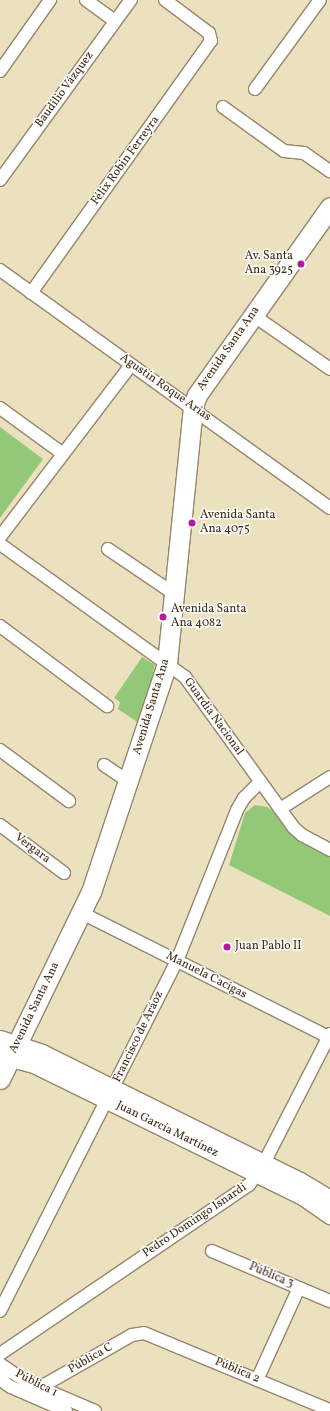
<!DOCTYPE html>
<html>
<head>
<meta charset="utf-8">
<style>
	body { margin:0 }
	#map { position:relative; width:330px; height:1411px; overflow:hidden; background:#ece1bf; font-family:Vollkorn,serif }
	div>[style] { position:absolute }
	.green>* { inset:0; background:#94c879 }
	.roads { filter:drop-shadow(1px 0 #94866e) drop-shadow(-1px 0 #94866e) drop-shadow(0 1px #94866e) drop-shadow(0 -1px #94866e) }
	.street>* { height:12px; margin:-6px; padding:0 6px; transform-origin:6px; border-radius:6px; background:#fff }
	.secondary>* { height:17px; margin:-8.5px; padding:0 8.5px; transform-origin:8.5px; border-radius:8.5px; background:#fff }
	.primary>* { height:19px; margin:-9.5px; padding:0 9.5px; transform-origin:9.5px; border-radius:9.5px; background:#fff }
	.dots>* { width:11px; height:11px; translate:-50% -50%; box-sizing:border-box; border:2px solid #fdfcf7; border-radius:50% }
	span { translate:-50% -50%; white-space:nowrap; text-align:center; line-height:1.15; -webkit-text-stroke:3px #fdfcf7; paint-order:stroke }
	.street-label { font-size:12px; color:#3b2a1e }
	.poi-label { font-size:12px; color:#3b2a1e }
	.right { translate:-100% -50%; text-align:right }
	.left { translate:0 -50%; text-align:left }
</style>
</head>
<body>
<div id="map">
	<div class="green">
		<div style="clip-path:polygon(0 427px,43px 459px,0 518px)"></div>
		<div style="clip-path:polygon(142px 657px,155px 665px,140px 724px,118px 709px,120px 702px,114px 698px)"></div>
		<div style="clip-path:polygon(255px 805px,267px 807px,278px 814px,295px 837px,330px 855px,330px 916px,229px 865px,245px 813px)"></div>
	</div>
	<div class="roads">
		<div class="street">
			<div style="left:86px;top:0;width:36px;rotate:36deg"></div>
			<div style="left:0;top:71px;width:87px;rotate:-54.8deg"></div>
			<div style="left:255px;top:89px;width:110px;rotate:-53.9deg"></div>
			<div style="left:223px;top:107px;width:75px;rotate:35.8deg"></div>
			<div style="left:284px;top:151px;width:20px;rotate:6deg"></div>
			<div style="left:304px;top:153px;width:32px;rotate:35deg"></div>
			<div style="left:0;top:180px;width:223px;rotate:-54deg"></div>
			<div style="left:0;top:270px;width:407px;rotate:35.8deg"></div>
			<div style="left:31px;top:293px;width:310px;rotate:-54.5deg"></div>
			<div style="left:211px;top:41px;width:8px;rotate:-104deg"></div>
			<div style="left:209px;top:33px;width:55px;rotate:-143.1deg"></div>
			<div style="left:253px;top:315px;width:94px;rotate:35deg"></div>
			<div style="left:0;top:408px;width:78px;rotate:36.1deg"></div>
			<div style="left:0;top:537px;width:216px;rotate:-52.7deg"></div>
			<div style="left:0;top:544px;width:228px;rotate:35.7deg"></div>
			<div style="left:185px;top:677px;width:186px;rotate:54.2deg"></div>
			<div style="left:294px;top:828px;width:11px;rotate:41deg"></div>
			<div style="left:302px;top:835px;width:32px;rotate:28deg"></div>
			<div style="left:108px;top:549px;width:78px;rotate:34.1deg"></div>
			<div style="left:0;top:626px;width:134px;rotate:36.8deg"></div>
			<div style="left:0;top:750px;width:86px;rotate:36.5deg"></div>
			<div style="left:104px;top:765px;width:29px;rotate:34deg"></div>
			<div style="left:280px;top:809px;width:59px;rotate:-32.6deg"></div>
			<div style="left:0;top:825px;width:80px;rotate:36.9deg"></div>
			<div style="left:82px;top:913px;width:278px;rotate:26.7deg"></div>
			<div style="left:212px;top:1251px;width:128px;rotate:23deg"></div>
			<div style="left:0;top:1311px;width:392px;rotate:-63.2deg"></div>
			<div style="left:177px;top:961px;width:162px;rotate:-68.3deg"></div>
			<div style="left:237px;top:810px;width:14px;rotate:-60deg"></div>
			<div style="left:244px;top:798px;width:23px;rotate:-45deg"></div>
			<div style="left:0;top:1354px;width:301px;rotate:-34.2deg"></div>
			<div style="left:249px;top:1185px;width:27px;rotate:-56deg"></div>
			<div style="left:264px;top:1163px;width:145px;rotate:-62.9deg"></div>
			<div style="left:0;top:1364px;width:32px;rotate:34deg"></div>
			<div style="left:27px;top:1382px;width:74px;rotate:23.1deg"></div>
			<div style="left:0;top:1373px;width:11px;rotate:63deg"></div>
			<div style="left:5px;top:1383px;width:7px;rotate:34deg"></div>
			<div style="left:11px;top:1387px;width:60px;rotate:23.6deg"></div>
			<div style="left:257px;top:1380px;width:101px;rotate:-65.5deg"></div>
			<div style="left:39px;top:1388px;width:107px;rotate:-29.7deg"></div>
			<div style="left:132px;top:1335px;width:12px;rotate:-9deg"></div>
			<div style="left:144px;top:1333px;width:201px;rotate:22.5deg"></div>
		</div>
		<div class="secondary">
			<div style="left:0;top:1039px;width:44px;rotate:18.4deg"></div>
			<div style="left:42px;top:1053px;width:288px;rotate:26.4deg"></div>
			<div style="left:300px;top:1181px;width:35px;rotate:31deg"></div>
			<div style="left:0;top:1055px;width:35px;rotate:15deg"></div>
			<div style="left:34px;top:1064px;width:301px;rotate:26.2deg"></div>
			<div style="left:304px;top:1197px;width:32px;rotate:35deg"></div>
		</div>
		<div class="primary">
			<div style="left:0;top:1079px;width:208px;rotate:-64.1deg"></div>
			<div style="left:91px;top:892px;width:241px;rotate:-71.6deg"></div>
			<div style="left:167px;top:663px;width:257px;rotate:-84.2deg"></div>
			<div style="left:193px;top:407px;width:13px;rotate:-72deg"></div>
			<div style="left:197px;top:395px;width:230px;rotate:-54.7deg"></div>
		</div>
	</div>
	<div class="dots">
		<div style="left:301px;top:264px;background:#b5179e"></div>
		<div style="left:192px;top:523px;background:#b5179e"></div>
		<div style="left:163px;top:617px;background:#b5179e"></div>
		<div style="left:227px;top:947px;background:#b5179e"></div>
	</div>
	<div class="street-label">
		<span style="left:65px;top:90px;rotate:-54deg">Baudilio Vázquez</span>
		<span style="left:126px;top:161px;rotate:-54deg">Félix Robin Ferreyra</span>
		<span style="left:229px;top:349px;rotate:-55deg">Avenida Santa Ana</span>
		<span style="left:165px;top:388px;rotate:35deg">Agustín Roque Arias</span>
		<span style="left:152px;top:707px;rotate:-73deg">Avenida Santa Ana</span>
		<span style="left:213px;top:717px;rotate:54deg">Guardia Nacional</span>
		<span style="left:32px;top:849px;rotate:37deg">Vergara</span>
		<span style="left:206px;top:976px;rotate:27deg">Manuela Cacigas</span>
		<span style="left:35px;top:1008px;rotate:-64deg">Avenida Santa Ana</span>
		<span style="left:139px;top:1037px;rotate:-64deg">Francisco de Aráoz</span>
		<span style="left:167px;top:1130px;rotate:26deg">Juan García Martínez</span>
		<span style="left:195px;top:1221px;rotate:-34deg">Pedro Domingo Isnardi</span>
		<span style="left:271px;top:1276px;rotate:23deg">Pública 3</span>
		<span style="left:91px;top:1359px;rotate:-30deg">Pública C</span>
		<span style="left:237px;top:1371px;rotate:23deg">Pública 2</span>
		<span style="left:36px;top:1384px;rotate:27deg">Pública 1</span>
	</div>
	<div class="poi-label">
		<span class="right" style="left:293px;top:264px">Av. Santa<br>Ana 3925</span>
		<span class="left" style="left:200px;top:523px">Avenida Santa<br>Ana 4075</span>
		<span class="left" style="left:171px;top:617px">Avenida Santa<br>Ana 4082</span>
		<span class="left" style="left:235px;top:947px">Juan Pablo II</span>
	</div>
</div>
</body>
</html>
